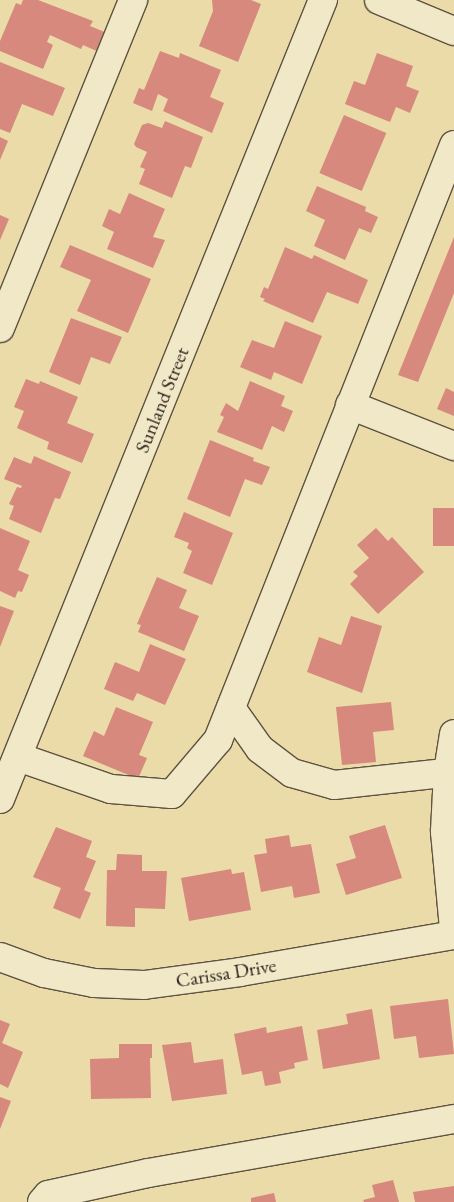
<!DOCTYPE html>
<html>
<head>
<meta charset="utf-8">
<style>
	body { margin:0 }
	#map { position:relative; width:454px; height:1202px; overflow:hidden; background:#eadba9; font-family:"EB Garamond",serif }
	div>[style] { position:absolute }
	.building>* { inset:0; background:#d6897c; transform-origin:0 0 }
	.roads { filter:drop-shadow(1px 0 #5e5241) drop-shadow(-1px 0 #5e5241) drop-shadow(0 1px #5e5241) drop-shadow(0 -1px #5e5241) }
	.minor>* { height:28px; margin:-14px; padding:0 14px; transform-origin:14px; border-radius:14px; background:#f1e8c7 }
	span { translate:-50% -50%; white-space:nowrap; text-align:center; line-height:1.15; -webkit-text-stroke:4px #f1e8c7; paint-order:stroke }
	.street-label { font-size:20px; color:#30251e }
</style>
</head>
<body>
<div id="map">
	<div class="building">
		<div style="clip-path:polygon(23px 0,38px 0,93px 21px,90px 26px,107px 33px,99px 52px,83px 45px,81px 49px,50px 35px,47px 42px,53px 45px,43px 69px,0 51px,0 41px,16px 3px,21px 5px)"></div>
		<div style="clip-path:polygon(212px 0,251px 0,261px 4px,238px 62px,199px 46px,213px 11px)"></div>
		<div style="clip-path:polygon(160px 51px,179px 58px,180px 53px,221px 70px,210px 97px,224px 103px,212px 133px,163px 111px,168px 99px,158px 94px,152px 111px,133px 103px,139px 88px,144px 90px)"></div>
		<div style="clip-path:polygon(377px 53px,413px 66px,406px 86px,419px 91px,410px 113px,396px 107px,390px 122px,345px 104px,354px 81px,365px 85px)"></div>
		<div style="clip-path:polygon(0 62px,65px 88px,53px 116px,22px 104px,10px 133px,0 129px)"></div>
		<div style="left:344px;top:115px;width:46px;height:63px;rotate:23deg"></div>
		<div style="clip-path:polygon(165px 121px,203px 137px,191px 168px,185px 166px,172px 198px,139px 184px,145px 169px,140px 167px,147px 152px,136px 147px,134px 144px,142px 125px,148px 123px,162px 128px)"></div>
		<div style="clip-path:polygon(0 137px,8px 141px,0 160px)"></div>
		<div style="clip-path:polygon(317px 186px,366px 207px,365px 211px,378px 217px,371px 233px,359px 228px,345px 260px,314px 246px,325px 220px,306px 211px)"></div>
		<div style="clip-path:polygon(129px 193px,165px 209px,153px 237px,165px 240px,153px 268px,107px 249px,114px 232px,102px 226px,109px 209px,120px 214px)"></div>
		<div style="clip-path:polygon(0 215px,9px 219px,0 240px)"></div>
		<div style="clip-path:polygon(454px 237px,454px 293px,418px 382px,398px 375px)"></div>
		<div style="clip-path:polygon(70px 245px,151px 279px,128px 333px,77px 311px,91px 280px,60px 267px)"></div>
		<div style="clip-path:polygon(285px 247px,312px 259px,314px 255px,368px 280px,358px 304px,327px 292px,313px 323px,263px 301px,265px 299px,260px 297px,264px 287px,268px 289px)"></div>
		<div style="clip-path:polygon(71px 318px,122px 337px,110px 364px,91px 357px,80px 385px,49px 372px)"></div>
		<div style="clip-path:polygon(285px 321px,322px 336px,302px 384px,274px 372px,271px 380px,240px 367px,252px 340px,274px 348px)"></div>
		<div style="clip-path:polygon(26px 379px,39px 384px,40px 381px,78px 397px,67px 423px,94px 434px,82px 463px,47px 449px,49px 442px,17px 428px,24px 411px,14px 407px)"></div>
		<div style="clip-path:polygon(250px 381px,285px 396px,281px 406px,293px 411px,284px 432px,272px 426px,262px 450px,217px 432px,224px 417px,220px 415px,226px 403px,238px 411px)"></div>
		<div style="clip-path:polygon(446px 388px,454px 392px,454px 416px,437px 409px)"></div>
		<div style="clip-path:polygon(210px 440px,254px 458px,253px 461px,270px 467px,262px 485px,245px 479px,230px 517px,187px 499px)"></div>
		<div style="clip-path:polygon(34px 456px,71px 472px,60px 499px,55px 498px,41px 533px,9px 519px,14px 506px,9px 504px,17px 487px,21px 488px,22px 486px,4px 479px,14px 457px,31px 464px)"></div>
		<div style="left:433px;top:508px;width:21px;height:38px"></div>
		<div style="clip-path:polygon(184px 512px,233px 533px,212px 585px,183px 573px,192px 551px,187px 548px,189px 543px,174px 537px)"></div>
		<div style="clip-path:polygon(0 528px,30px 541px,18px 570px,29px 575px,22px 592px,18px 591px,15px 598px,0 591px)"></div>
		<div style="clip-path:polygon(376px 528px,388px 541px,392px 537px,424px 572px,378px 614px,350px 584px,358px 576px,353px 572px,369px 558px,357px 545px)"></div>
		<div style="clip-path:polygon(157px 577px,187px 590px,179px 608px,199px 616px,184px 651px,138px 632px,141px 625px,137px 624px)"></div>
		<div style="clip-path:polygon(0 606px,14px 611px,0 647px)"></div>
		<div style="clip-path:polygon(351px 616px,382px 626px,362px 693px,307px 672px,319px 637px,341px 645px)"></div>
		<div style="clip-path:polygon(150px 644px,186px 659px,165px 705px,137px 693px,133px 701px,104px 689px,115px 662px,139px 672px)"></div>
		<div style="clip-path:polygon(391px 702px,394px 730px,373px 732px,376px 762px,342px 765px,336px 707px)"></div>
		<div style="clip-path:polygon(116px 707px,153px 722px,139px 755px,147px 758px,138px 779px,83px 756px,94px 731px,104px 736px)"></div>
		<div style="clip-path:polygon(385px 825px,402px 878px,346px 895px,336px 864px,356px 858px,349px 836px)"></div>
		<div style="clip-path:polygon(56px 827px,92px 841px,86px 857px,96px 861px,84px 890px,91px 893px,80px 919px,53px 908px,61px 888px,33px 877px)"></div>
		<div style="clip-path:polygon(289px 835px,291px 847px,311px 844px,320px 893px,294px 898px,292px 886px,261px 892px,254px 855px,267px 853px,265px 839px)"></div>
		<div style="clip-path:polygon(117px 854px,142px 855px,142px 871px,167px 871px,165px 909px,135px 908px,135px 927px,106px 926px,107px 870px,116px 870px)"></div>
		<div style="clip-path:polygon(231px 869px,232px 874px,244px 872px,251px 910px,189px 921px,181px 878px)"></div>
		<div style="clip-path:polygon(448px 999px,454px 1054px,419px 1058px,416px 1036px,394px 1039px,390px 1006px)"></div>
		<div style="clip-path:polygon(372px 1009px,380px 1059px,323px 1069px,317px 1030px,348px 1024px,346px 1014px)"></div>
		<div style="clip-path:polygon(0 1020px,10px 1024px,2px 1043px,23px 1052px,8px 1088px,0 1084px)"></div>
		<div style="clip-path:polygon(302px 1026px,308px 1060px,294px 1063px,295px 1068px,279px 1072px,281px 1083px,265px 1086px,262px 1071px,242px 1075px,234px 1034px,266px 1027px,267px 1033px)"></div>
		<div style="clip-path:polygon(191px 1042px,194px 1063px,223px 1059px,227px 1094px,172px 1101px,162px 1045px)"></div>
		<div style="clip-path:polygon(119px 1044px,152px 1044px,152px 1058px,150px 1058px,151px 1098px,91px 1099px,90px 1059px,119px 1058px)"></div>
		<div style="clip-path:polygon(0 1097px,11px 1101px,0 1129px)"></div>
		<div style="clip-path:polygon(393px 1180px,399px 1202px,364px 1202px,363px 1200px,375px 1197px,372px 1185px)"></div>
		<div style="clip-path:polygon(454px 1186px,454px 1202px,415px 1202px,413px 1192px)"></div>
		<div style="clip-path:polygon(274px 1193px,276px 1202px,251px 1202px,251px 1198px)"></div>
	</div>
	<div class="roads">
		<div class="minor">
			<div style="left:379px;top:0;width:81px;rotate:22.5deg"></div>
			<div style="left:0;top:328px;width:354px;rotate:-67.9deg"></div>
			<div style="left:350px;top:405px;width:112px;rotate:21.5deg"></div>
			<div style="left:231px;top:708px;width:50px;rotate:54.7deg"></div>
			<div style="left:260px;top:749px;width:40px;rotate:37deg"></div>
			<div style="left:292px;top:773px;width:44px;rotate:15.9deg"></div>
			<div style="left:334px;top:785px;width:121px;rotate:-6.2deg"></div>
			<div style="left:454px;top:734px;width:38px;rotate:99deg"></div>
			<div style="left:448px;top:772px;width:60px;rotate:92.9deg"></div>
			<div style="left:445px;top:832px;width:97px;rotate:84.7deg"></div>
			<div style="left:18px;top:757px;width:98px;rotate:19deg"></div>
			<div style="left:111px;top:789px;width:61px;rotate:4.7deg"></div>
			<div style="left:172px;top:794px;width:71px;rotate:-49.6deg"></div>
			<div style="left:218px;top:740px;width:640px;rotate:-68.36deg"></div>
			<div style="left:0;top:799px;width:862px;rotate:-67.99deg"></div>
			<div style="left:0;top:957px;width:47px;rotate:20deg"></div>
			<div style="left:44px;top:973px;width:51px;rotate:11.3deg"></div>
			<div style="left:94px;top:983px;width:50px;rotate:2.3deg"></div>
			<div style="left:144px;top:985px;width:97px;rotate:-7.7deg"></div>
			<div style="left:240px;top:972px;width:217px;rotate:-9.8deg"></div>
			<div style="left:42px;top:1202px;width:9px;rotate:-49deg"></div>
			<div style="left:48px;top:1195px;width:102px;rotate:-12.4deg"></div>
			<div style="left:148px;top:1173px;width:311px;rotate:-10deg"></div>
		</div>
	</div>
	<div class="street-label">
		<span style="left:162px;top:400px;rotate:-68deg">Sunland Street</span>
		<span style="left:226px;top:973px;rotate:-9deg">Carissa Drive</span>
	</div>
</div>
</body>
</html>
